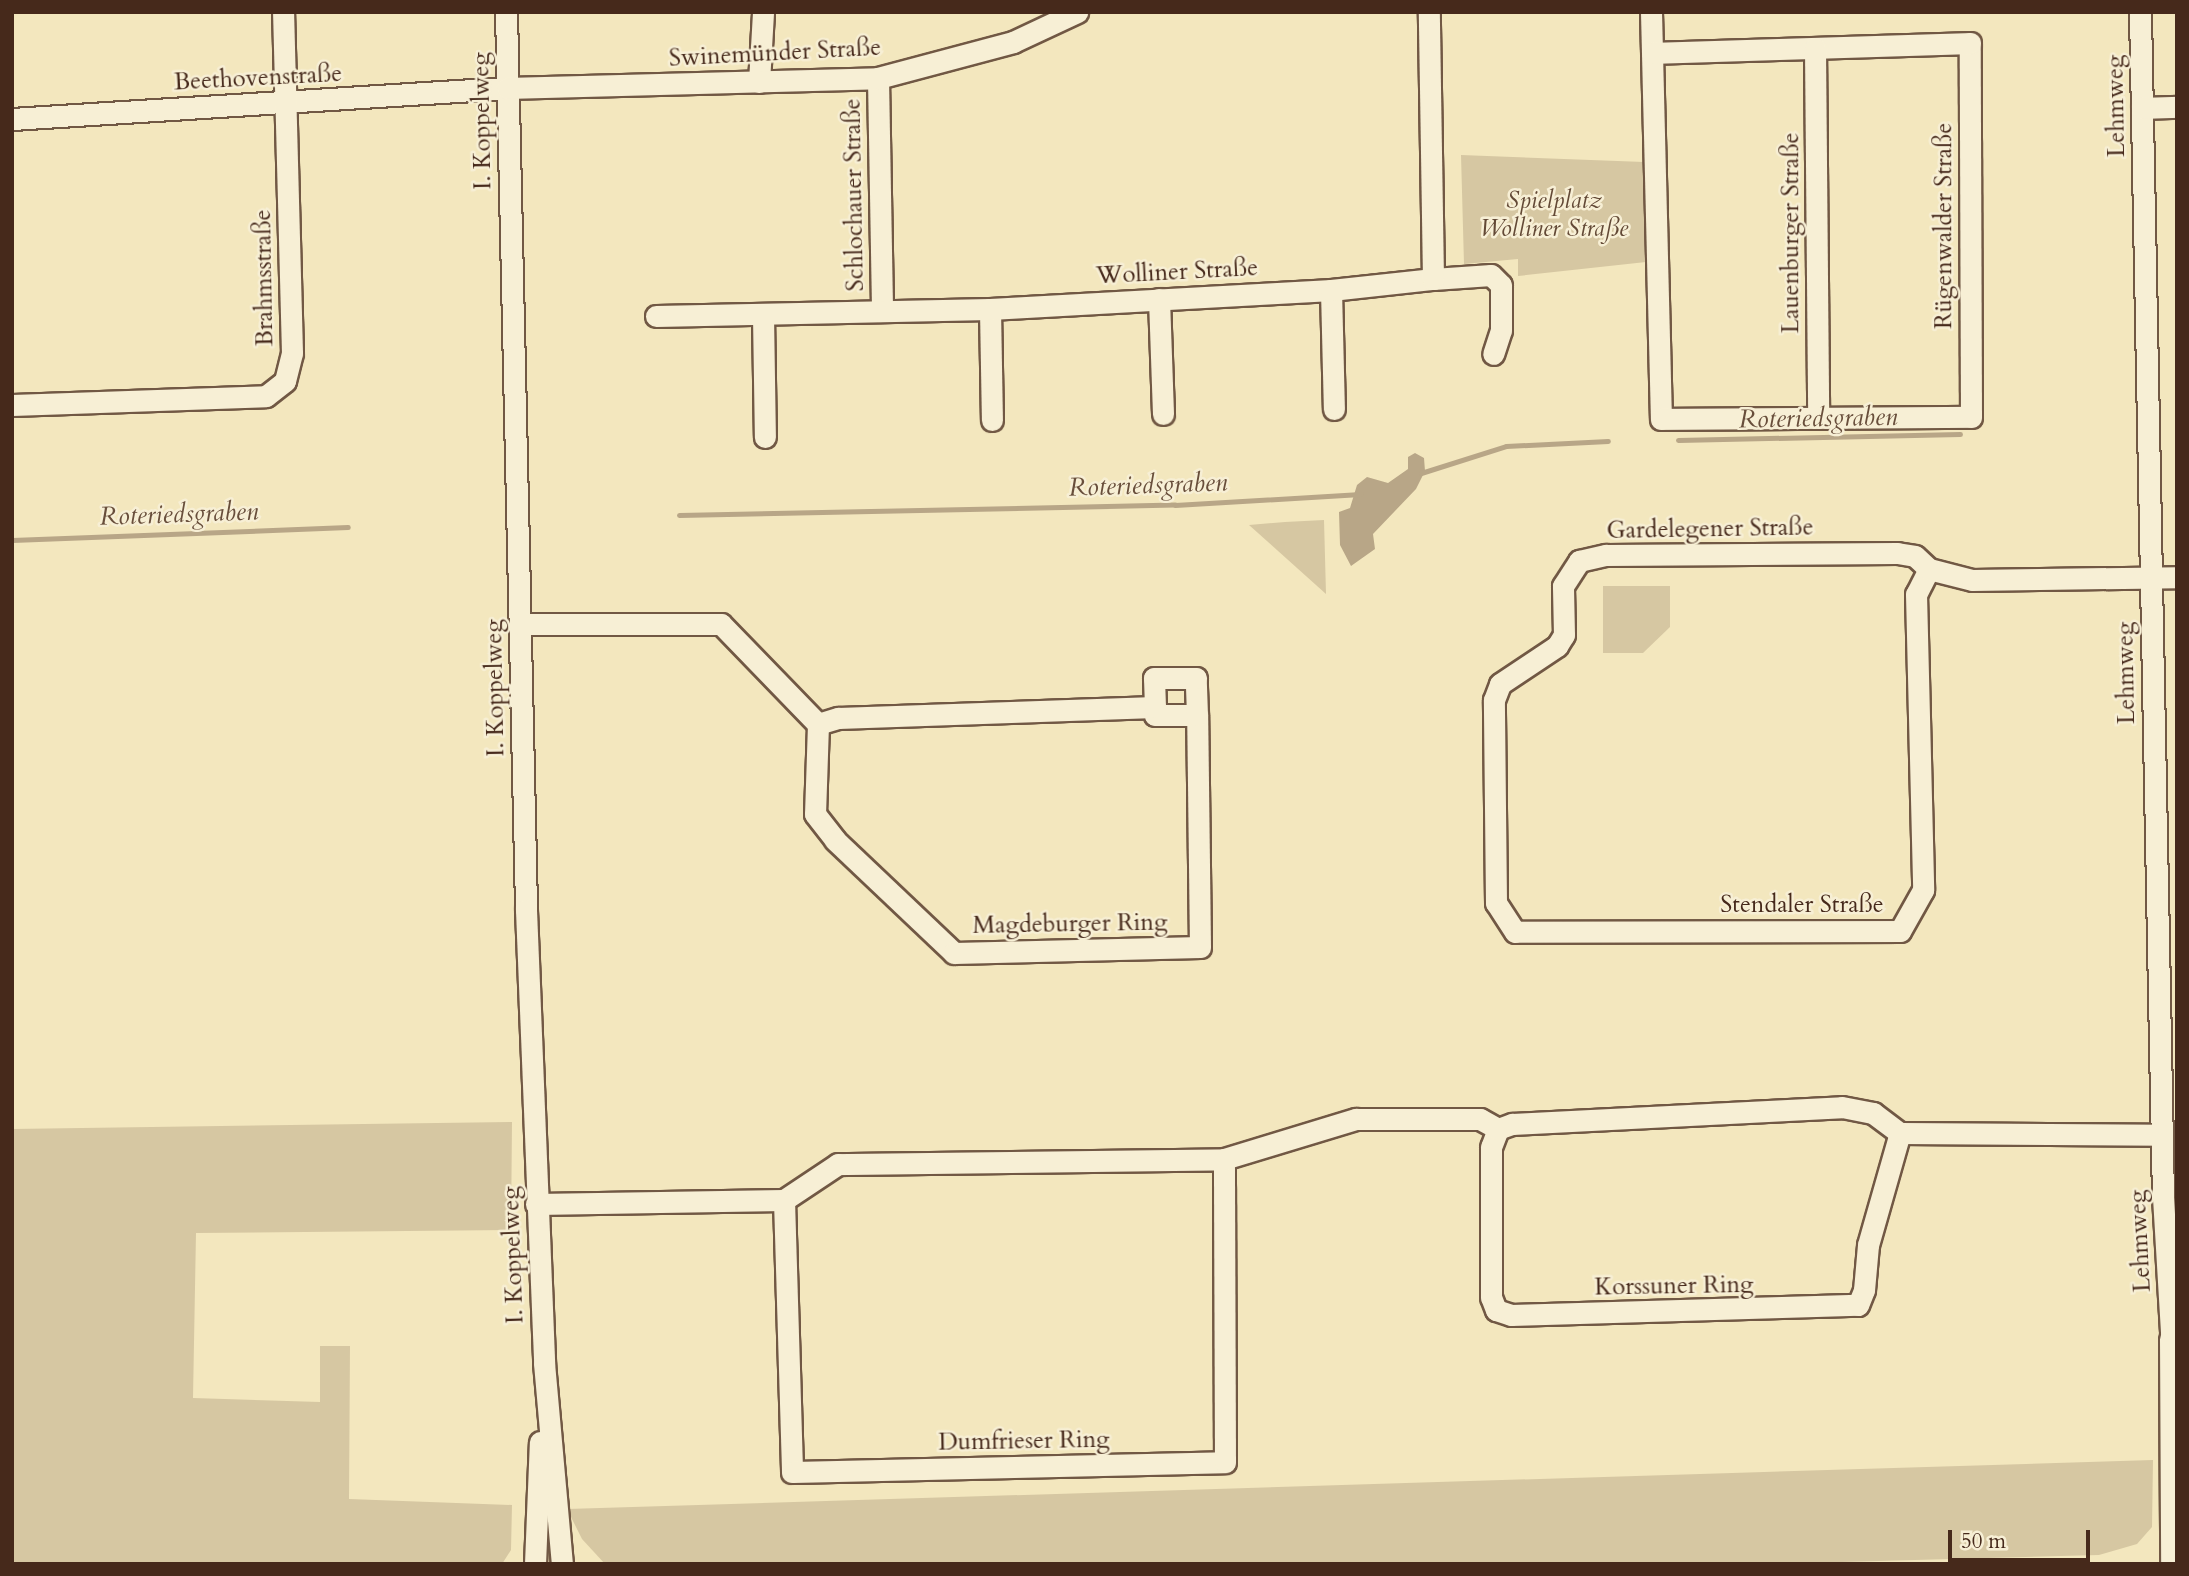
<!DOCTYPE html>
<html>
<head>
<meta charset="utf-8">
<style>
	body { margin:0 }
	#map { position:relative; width:2189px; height:1576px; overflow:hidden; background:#f3e7be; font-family:Cardo,serif }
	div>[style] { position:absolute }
	.green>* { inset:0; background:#d6c7a2 }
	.water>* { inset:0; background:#b8a687 }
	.stream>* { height:5px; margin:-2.5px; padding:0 2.5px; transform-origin:2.5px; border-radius:2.5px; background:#b8a687 }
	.roads { filter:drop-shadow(2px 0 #715844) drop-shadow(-2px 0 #715844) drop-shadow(0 2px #715844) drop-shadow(0 -2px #715844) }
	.minor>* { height:21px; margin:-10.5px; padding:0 10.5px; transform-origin:10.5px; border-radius:10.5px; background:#f7efd5 }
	span { translate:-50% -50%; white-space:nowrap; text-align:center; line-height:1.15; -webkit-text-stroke:5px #f7efd5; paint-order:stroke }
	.street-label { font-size:24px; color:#46291b }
	.park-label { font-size:24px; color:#634936; font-style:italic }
	.water-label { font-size:26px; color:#684e3b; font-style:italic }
	.frame { position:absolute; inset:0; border:14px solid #46291b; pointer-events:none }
	.scale { position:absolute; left:1948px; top:1530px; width:142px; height:32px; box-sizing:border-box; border:4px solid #46291b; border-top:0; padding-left:9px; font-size:21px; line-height:24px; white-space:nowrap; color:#46291b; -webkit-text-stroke:5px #f7efd5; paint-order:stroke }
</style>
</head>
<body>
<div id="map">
	<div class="green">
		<div style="clip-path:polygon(1461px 155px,1644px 162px,1646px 262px,1518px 276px,1518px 259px,1464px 264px)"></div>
		<div style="clip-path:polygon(1324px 520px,1326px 594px,1249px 525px,1285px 522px)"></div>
		<div style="clip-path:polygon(1603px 586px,1670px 586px,1670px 627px,1643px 653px,1603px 653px)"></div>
		<div style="clip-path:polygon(512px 1122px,511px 1230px,196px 1233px,193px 1398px,320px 1402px,320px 1346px,350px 1346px,349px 1499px,512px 1505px,511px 1550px,502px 1564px,12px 1564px,12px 1129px)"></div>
		<div style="clip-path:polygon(2153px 1460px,2152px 1527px,2137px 1544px,2099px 1555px,1767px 1564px,605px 1564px,582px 1539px,567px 1509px)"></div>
	</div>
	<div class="water">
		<div style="clip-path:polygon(1415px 453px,1424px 458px,1425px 471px,1416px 489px,1373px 534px,1375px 549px,1351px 566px,1340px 545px,1339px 512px,1350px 508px,1357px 485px,1367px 477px,1388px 483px,1408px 469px,1408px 457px)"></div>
	</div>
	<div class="stream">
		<div style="left:1678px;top:440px;width:282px;rotate:-1.2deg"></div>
		<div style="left:1421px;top:473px;width:89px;rotate:-17.6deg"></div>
		<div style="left:1506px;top:446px;width:102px;rotate:-2.8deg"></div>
		<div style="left:679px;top:515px;width:496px;rotate:-1.2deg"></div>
		<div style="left:1175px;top:505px;width:186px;rotate:-3.4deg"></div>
		<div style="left:12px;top:540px;width:336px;rotate:-2.2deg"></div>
	</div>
	<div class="roads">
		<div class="minor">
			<div style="left:506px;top:12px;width:898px;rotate:88.72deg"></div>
			<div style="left:526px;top:910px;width:453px;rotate:87.7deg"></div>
			<div style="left:544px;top:1363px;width:202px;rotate:84.9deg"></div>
			<div style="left:1651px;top:12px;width:407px;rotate:88.6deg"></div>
			<div style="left:1661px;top:419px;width:310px;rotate:-0.4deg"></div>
			<div style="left:1971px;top:417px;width:374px;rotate:-90.2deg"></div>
			<div style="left:1970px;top:43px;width:318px;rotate:178.2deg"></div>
			<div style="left:2140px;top:12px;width:1185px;rotate:88.89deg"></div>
			<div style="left:2163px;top:1197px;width:136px;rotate:86.6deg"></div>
			<div style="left:2171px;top:1333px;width:23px;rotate:75deg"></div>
			<div style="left:1815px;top:48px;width:370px;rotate:89.5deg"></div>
			<div style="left:878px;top:78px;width:233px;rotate:89deg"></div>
			<div style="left:759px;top:82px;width:70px;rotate:-86.7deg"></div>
			<div style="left:2142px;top:108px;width:35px;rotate:-2deg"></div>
			<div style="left:12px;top:119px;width:496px;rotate:-3.6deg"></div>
			<div style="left:507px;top:88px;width:371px;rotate:-1.5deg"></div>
			<div style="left:878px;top:78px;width:140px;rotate:-14.9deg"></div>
			<div style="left:1013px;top:42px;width:71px;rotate:-25.1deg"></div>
			<div style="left:1433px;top:279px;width:58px;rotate:-3.9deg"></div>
			<div style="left:1491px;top:275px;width:14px;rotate:45deg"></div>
			<div style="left:1501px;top:285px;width:45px;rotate:90deg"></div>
			<div style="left:1501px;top:330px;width:25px;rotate:108deg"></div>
			<div style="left:1331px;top:290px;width:119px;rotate:88.6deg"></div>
			<div style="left:1159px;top:299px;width:115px;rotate:88deg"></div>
			<div style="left:990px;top:309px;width:111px;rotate:89deg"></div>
			<div style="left:763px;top:315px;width:122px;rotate:89.1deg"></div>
			<div style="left:656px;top:316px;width:334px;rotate:-1.2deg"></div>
			<div style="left:990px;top:309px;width:342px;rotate:-3.2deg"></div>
			<div style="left:1331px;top:290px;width:103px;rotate:-6.2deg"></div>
			<div style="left:1433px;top:279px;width:267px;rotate:-90.9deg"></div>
			<div style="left:12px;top:405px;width:254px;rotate:-2deg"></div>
			<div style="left:266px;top:396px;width:24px;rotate:-38deg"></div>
			<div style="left:285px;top:381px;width:29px;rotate:-76deg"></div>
			<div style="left:292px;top:353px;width:341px;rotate:-91.5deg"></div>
			<div style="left:1929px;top:569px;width:28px;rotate:117deg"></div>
			<div style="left:1916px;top:594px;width:296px;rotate:88.6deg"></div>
			<div style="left:1923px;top:890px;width:47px;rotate:119.3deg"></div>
			<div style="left:1900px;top:931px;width:385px;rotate:179.9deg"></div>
			<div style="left:1515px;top:932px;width:35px;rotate:-123deg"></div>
			<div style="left:1496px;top:903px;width:203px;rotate:-90.6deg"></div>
			<div style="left:1494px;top:700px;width:17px;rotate:-69deg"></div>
			<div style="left:1500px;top:684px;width:69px;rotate:-33.7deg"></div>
			<div style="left:1557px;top:646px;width:13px;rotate:-58deg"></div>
			<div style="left:1564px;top:635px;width:49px;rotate:-91.2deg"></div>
			<div style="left:1563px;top:586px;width:30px;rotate:-57deg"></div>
			<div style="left:1579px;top:561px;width:28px;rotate:-13deg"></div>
			<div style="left:1606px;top:555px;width:291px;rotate:-0.4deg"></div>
			<div style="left:1897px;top:553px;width:18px;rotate:9deg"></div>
			<div style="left:1915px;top:556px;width:19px;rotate:43deg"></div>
			<div style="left:1929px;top:569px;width:44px;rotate:14.3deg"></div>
			<div style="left:1972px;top:580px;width:205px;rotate:-0.8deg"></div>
			<div style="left:521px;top:624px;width:200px"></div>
			<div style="left:721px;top:624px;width:139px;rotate:45.9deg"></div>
			<div style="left:818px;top:724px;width:90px;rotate:91.9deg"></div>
			<div style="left:815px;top:814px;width:33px;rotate:52deg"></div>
			<div style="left:835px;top:840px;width:164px;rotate:43.5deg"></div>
			<div style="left:954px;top:953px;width:246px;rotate:-1.4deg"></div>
			<div style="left:1200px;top:947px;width:232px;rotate:-90.7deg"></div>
			<div style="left:818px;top:724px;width:21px;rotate:-17deg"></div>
			<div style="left:838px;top:718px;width:317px;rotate:-2deg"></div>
			<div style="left:1155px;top:707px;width:8px;rotate:90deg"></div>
			<div style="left:1155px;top:715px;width:42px"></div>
			<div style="left:1197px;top:715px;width:37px;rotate:-92deg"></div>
			<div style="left:1196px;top:678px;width:42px;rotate:180deg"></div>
			<div style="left:1154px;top:678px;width:29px;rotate:88deg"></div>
			<div style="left:1498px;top:1129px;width:19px;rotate:111deg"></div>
			<div style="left:1491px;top:1147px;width:150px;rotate:90deg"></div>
			<div style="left:1491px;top:1297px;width:14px;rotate:69deg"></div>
			<div style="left:1496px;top:1310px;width:16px;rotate:18deg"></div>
			<div style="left:1511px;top:1315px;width:347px;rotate:-1.7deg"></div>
			<div style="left:1858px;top:1305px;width:16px;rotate:-68deg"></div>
			<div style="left:1864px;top:1290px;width:45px;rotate:-84.9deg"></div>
			<div style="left:1868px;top:1245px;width:116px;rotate:-74.1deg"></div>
			<div style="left:784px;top:1200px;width:272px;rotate:88.3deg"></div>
			<div style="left:792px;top:1472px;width:433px;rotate:-1.3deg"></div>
			<div style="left:1225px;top:1462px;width:303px;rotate:-90.2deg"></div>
			<div style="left:536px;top:1204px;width:248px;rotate:-0.9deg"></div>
			<div style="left:784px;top:1200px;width:65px;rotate:-33.7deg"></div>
			<div style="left:838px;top:1164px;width:386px;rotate:-0.7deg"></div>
			<div style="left:1224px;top:1159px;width:138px;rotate:-16.9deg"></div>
			<div style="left:1356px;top:1119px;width:124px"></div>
			<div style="left:1480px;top:1119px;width:21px;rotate:29deg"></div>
			<div style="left:1498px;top:1129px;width:15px;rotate:-20deg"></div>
			<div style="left:1512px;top:1124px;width:330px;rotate:-2.9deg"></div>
			<div style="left:1842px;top:1107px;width:32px;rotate:11deg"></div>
			<div style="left:1873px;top:1113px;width:34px;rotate:37deg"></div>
			<div style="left:1900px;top:1133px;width:262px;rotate:0.4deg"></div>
			<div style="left:2170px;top:1339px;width:225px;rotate:89.7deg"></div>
			<div style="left:535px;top:1564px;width:122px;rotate:-87.7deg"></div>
		</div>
	</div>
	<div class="street-label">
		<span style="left:775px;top:53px;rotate:-3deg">Swinemünder Straße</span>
		<span style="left:258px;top:78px;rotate:-3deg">Beethovenstraße</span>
		<span style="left:2116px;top:106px;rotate:-91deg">Lehmweg</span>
		<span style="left:482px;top:121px;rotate:-91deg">I. Koppelweg</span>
		<span style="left:854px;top:195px;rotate:-91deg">Schlochauer Straße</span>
		<span style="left:1944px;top:226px;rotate:-90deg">Rügenwalder Straße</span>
		<span style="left:1791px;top:233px;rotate:-90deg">Lauenburger Straße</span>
		<span style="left:1177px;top:272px;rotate:-3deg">Wolliner Straße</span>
		<span style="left:264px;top:278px;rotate:-91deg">Brahmsstraße</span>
		<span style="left:1710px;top:529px;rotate:-1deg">Gardelegener Straße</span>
		<span style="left:2126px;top:673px;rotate:-91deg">Lehmweg</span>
		<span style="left:495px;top:688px;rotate:-91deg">I. Koppelweg</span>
		<span style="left:1802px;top:905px">Stendaler Straße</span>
		<span style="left:1070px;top:924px;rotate:-1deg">Magdeburger Ring</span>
		<span style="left:2140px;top:1241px;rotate:-93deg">Lehmweg</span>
		<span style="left:513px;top:1255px;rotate:-92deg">I. Koppelweg</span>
		<span style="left:1674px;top:1286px;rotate:-1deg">Korssuner Ring</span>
		<span style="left:1024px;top:1441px;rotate:-1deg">Dumfrieser Ring</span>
	</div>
	<div class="park-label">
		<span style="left:1554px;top:215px">Spielplatz<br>Wolliner Straße</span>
	</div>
	<div class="water-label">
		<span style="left:1818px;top:418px;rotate:-1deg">Roteriedsgraben</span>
		<span style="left:1148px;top:485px;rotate:-2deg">Roteriedsgraben</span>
		<span style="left:179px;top:514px;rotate:-2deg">Roteriedsgraben</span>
	</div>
	<div class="frame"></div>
	<div class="scale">50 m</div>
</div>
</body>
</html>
